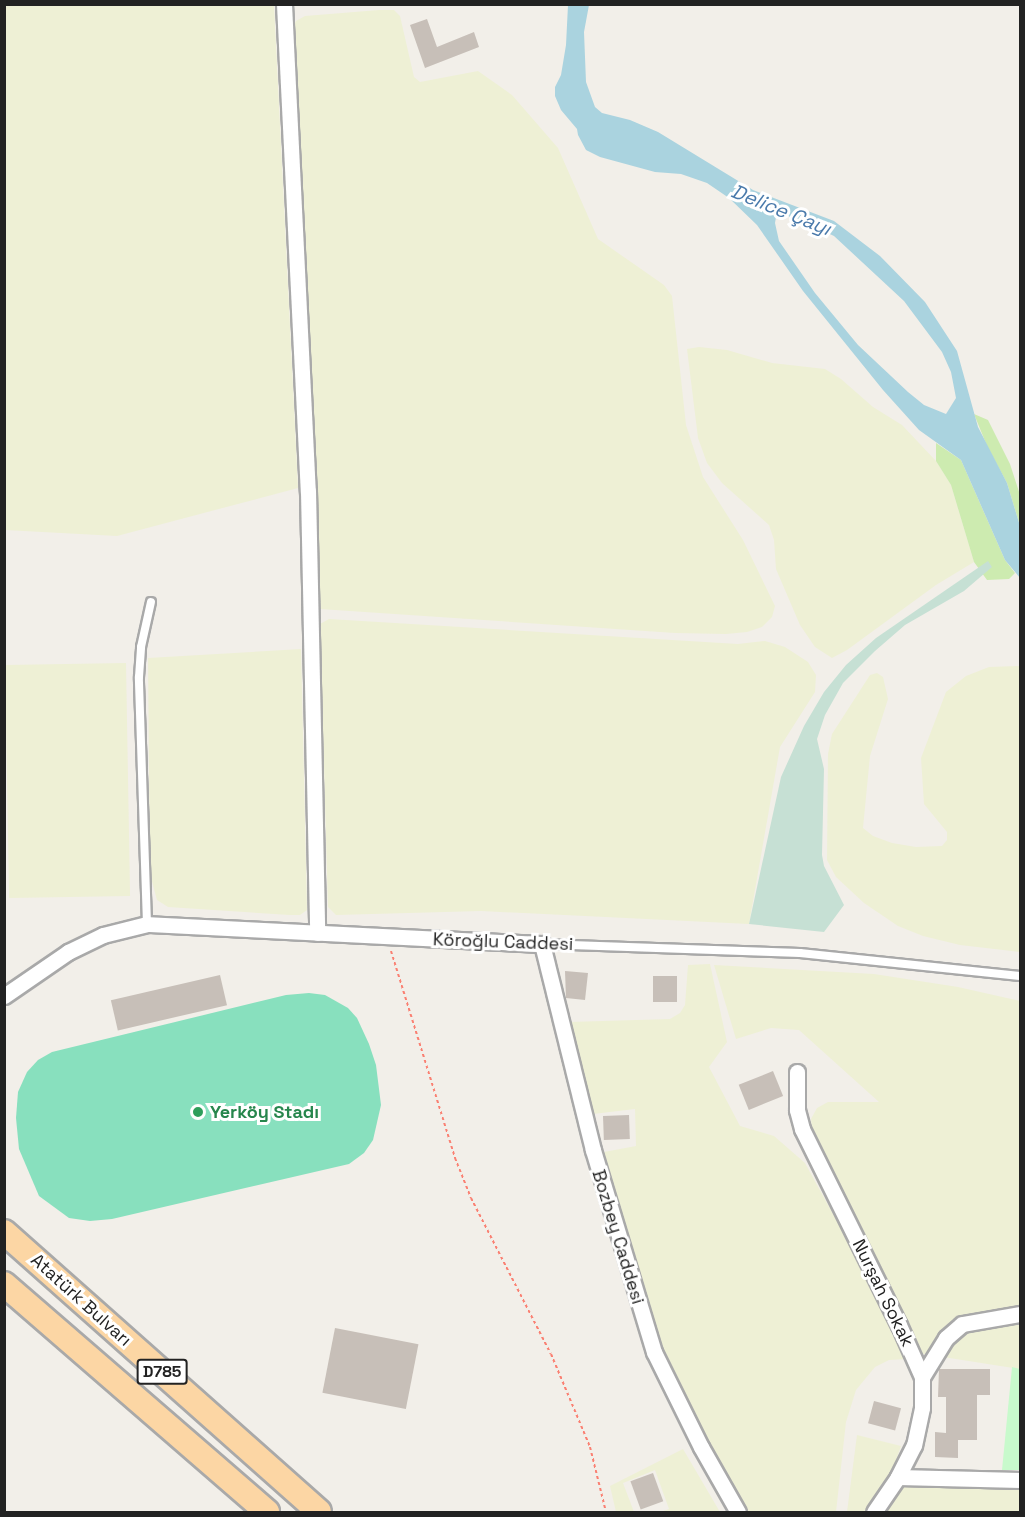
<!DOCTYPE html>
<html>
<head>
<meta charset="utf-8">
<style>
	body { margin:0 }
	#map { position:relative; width:1025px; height:1517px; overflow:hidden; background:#f2efe9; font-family:"Space Grotesk",sans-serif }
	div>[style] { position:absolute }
	.farmland>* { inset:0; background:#eef0d5; transform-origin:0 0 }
	.grass>* { inset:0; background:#cdebb0 }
	.wetland>* { inset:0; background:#c6e0d4 }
	.park>* { inset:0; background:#c8facc }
	.pitch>* { inset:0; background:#88e0be }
	.water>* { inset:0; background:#aad3df }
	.building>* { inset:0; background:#c7bfb8; transform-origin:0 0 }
	.path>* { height:2px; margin-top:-1px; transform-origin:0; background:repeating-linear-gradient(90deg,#fa8072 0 3px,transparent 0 6px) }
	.roads { filter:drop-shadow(2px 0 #a9a9a9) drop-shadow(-2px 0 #a9a9a9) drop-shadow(0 2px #a9a9a9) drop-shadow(0 -2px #a9a9a9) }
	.service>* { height:8px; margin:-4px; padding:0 4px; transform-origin:4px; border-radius:4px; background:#fff }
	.minor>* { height:15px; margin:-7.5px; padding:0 7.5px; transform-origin:7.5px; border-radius:7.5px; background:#fff }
	.primary>* { height:24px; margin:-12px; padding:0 12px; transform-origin:12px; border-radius:12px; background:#fcd6a4 }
	.dots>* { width:16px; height:16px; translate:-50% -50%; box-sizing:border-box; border:3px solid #fff; border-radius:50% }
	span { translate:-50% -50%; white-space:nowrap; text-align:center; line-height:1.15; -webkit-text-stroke:6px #fff; paint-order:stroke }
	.shield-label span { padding:2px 4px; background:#fff; border:2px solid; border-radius:4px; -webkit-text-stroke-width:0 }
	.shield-label { font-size:16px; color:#222; font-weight:700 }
	.street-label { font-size:18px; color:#222 }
	.leisure-label { font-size:18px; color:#27864d; font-weight:700 }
	.left { translate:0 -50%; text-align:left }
	.water-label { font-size:20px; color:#4a7aab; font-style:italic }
	.frame { position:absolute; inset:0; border:6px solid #222; pointer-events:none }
</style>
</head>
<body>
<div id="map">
	<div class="farmland">
		<div style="clip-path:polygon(4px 5px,274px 5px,298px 488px,117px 536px,5px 530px)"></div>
		<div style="clip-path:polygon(379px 10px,394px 10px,400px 16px,414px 77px,420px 82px,478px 71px,512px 95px,558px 148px,598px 239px,664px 285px,672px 296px,686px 425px,703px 477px,743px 540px,775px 606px,772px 617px,762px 627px,747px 632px,726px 634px,675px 633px,320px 609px,306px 391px,291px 30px,296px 21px,305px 16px)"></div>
		<div style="clip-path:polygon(699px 347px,727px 350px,772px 363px,825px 369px,841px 379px,873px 407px,902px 425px,936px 461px,951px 485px,974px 562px,936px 585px,847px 650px,832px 658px,815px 647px,800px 625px,776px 569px,774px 540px,769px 525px,722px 483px,707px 463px,698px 438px,687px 349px)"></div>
		<div style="clip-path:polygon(329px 619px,738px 644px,765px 641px,785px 647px,808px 662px,816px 675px,815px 692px,780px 747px,749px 924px,481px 911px,336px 915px,328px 907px,320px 624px)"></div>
		<div style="clip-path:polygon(301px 649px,307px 910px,300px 915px,290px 915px,168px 907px,157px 900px,150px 874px,148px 658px)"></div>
		<div style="left:126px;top:663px;width:233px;height:121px;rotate:89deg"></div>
		<div style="clip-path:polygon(1020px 666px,1020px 952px,960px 945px,923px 936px,898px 926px,864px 903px,836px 877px,827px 860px,828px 754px,832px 734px,870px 675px,877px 673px,883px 677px,888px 699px,870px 756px,863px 828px,873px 836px,892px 843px,916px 847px,942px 846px,947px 840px,947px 832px,924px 804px,921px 758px,946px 692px,966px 676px,989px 667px)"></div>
		<div style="clip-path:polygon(710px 964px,727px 1042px,709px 1067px,740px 1126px,774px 1136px,805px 1163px,878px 1296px,907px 1359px,889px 1360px,875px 1367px,856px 1390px,846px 1422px,836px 1512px,747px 1512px,691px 1413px,664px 1356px,647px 1307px,604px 1152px,636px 1146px,635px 1109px,593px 1114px,569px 1022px,670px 1019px,680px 1013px,685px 1005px,688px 965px)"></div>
		<div style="clip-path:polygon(714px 965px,874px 974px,958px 987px,1020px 1001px,1020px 1308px,985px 1312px,955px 1321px,947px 1327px,932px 1349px,926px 1354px,921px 1354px,812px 1131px,811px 1119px,817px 1108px,828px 1102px,879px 1102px,799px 1030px,771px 1028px,736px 1039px)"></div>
		<div style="clip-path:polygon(1020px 1324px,1020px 1369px,943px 1357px,949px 1346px,965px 1331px)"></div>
		<div style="clip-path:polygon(857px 1435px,901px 1446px,890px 1477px,865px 1512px,847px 1512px)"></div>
		<div style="clip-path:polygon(683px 1449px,720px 1512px,660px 1512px,669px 1509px,655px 1470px,623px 1483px,634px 1512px,616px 1512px,610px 1486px)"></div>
		<div style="clip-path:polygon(904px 1483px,1020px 1487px,1020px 1512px,883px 1512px)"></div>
	</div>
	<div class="grass">
		<div style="clip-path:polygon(974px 414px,988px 420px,1010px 464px,1020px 495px,1020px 526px,1007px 483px,987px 446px)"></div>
		<div style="clip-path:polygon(936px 443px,961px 460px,1005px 560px,1015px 573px,1009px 579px,987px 580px,974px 562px,951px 485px,936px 461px)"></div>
	</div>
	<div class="wetland">
		<div style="clip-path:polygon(988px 561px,992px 567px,964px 591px,905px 625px,875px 651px,843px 683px,825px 715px,817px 739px,824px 769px,822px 855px,824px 866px,844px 905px,824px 932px,749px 924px,781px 777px,804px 726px,824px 692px,846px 665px,876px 638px)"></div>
	</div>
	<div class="park">
		<div style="clip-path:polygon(1012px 1367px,1020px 1369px,1020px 1470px,1002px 1470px)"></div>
	</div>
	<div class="pitch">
		<div style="clip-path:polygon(309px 993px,325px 995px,348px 1008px,357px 1018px,369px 1044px,376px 1065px,381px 1105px,373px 1140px,364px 1153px,349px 1164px,112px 1219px,90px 1221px,69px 1218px,39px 1196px,19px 1149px,16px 1118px,18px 1092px,27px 1072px,38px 1060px,52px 1052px,286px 995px)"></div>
	</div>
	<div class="water">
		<div style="clip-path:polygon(evenodd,568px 5px,589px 5px,584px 32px,586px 82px,595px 107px,602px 113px,630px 120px,658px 132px,753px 190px,834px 221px,880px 256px,925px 302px,957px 351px,978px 427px,1007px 483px,1020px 526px,1020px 578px,1005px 560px,961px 460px,919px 430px,883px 390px,803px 291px,757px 225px,729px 198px,707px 183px,681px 174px,655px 172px,600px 157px,586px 150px,578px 135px,577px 129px,561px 110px,555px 96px,555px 87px,561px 75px,566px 45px,568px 5px,781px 215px,796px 218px,834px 236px,904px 301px,942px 352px,951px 372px,956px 398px,946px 414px,924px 405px,908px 392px,858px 345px,815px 293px,779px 241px,775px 223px,776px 217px,781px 215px)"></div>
	</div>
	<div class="building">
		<div style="clip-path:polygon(427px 19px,437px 47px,474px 32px,479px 47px,425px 68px,410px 25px)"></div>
		<div style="clip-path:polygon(565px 971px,588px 973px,585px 1000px,566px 998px)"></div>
		<div style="left:220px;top:975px;width:31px;height:112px;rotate:77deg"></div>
		<div style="left:653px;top:976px;width:24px;height:26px"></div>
		<div style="left:773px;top:1071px;width:27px;height:37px;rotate:68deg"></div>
		<div style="left:629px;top:1115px;width:24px;height:26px;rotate:88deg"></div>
		<div style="left:335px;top:1328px;width:85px;height:66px;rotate:11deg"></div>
		<div style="clip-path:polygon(939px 1369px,990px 1369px,990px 1395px,977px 1395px,977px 1440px,958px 1440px,958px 1458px,935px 1457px,935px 1432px,946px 1433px,946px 1397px,938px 1397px)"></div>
		<div style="left:874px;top:1401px;width:28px;height:23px;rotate:15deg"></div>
		<div style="left:653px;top:1473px;width:30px;height:24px;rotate:70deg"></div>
	</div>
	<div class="path">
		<div style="left:391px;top:951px;width:217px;rotate:72.8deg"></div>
		<div style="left:455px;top:1158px;width:43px;rotate:68.2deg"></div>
		<div style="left:471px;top:1198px;width:175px;rotate:62.9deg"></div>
		<div style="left:551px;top:1354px;width:101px;rotate:67.2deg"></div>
		<div style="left:590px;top:1447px;width:67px;rotate:76.2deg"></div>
	</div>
	<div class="roads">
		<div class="service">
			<div style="left:147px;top:924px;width:247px;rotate:-91.9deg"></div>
			<div style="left:139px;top:677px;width:30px;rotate:-86deg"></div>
			<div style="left:141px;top:647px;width:46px;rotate:-77.5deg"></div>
			<div style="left:542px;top:944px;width:258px;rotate:2deg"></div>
			<div style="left:800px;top:953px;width:221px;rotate:6deg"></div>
		</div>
		<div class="minor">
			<div style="left:284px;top:4px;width:488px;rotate:87.2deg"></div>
			<div style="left:308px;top:491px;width:442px;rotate:88.8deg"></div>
			<div style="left:4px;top:996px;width:78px;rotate:-34.5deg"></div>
			<div style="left:68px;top:952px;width:39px;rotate:-26deg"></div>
			<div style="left:103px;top:935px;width:45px;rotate:-14deg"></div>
			<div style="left:147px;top:924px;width:396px;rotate:2.9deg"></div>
			<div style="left:542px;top:944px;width:212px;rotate:76.1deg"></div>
			<div style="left:593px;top:1150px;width:211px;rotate:73.2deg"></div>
			<div style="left:654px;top:1352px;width:106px;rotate:63.7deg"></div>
			<div style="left:701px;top:1447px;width:75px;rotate:60.4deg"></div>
			<div style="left:797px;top:1072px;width:38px;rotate:90deg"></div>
			<div style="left:797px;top:1110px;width:20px;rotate:75deg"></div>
			<div style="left:802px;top:1129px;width:219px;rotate:63.7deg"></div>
			<div style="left:899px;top:1325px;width:57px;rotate:66.1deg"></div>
			<div style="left:922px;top:1377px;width:31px;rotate:90deg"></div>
			<div style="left:922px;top:1408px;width:38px;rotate:102deg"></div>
			<div style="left:914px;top:1445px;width:36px;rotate:117deg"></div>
			<div style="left:898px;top:1477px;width:42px;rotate:124.4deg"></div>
			<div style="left:922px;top:1377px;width:46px;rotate:-58.4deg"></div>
			<div style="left:946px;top:1338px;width:21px;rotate:-41deg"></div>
			<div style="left:962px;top:1324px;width:59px;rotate:-9.8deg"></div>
			<div style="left:898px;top:1477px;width:122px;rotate:1.4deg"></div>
		</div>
		<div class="primary">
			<div style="left:4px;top:1232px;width:421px;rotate:41.6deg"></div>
			<div style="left:4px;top:1284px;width:348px;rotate:40.9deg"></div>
		</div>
	</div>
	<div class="dots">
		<div style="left:198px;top:1112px;background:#2e9e5b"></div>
	</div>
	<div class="shield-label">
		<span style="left:162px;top:1372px">D785</span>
	</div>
	<div class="street-label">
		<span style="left:503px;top:942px;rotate:2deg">Köroğlu Caddesi</span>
		<span style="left:618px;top:1237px;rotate:73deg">Bozbey Caddesi</span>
		<span style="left:883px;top:1293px;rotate:64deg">Nurşah Sokak</span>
		<span style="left:81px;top:1300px;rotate:42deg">Atatürk Bulvarı</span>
	</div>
	<div class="leisure-label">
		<span class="left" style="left:210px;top:1112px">Yerköy Stadı</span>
	</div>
	<div class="water-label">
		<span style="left:781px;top:210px;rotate:22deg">Delice Çayı</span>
	</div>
	<div class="frame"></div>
</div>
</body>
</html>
